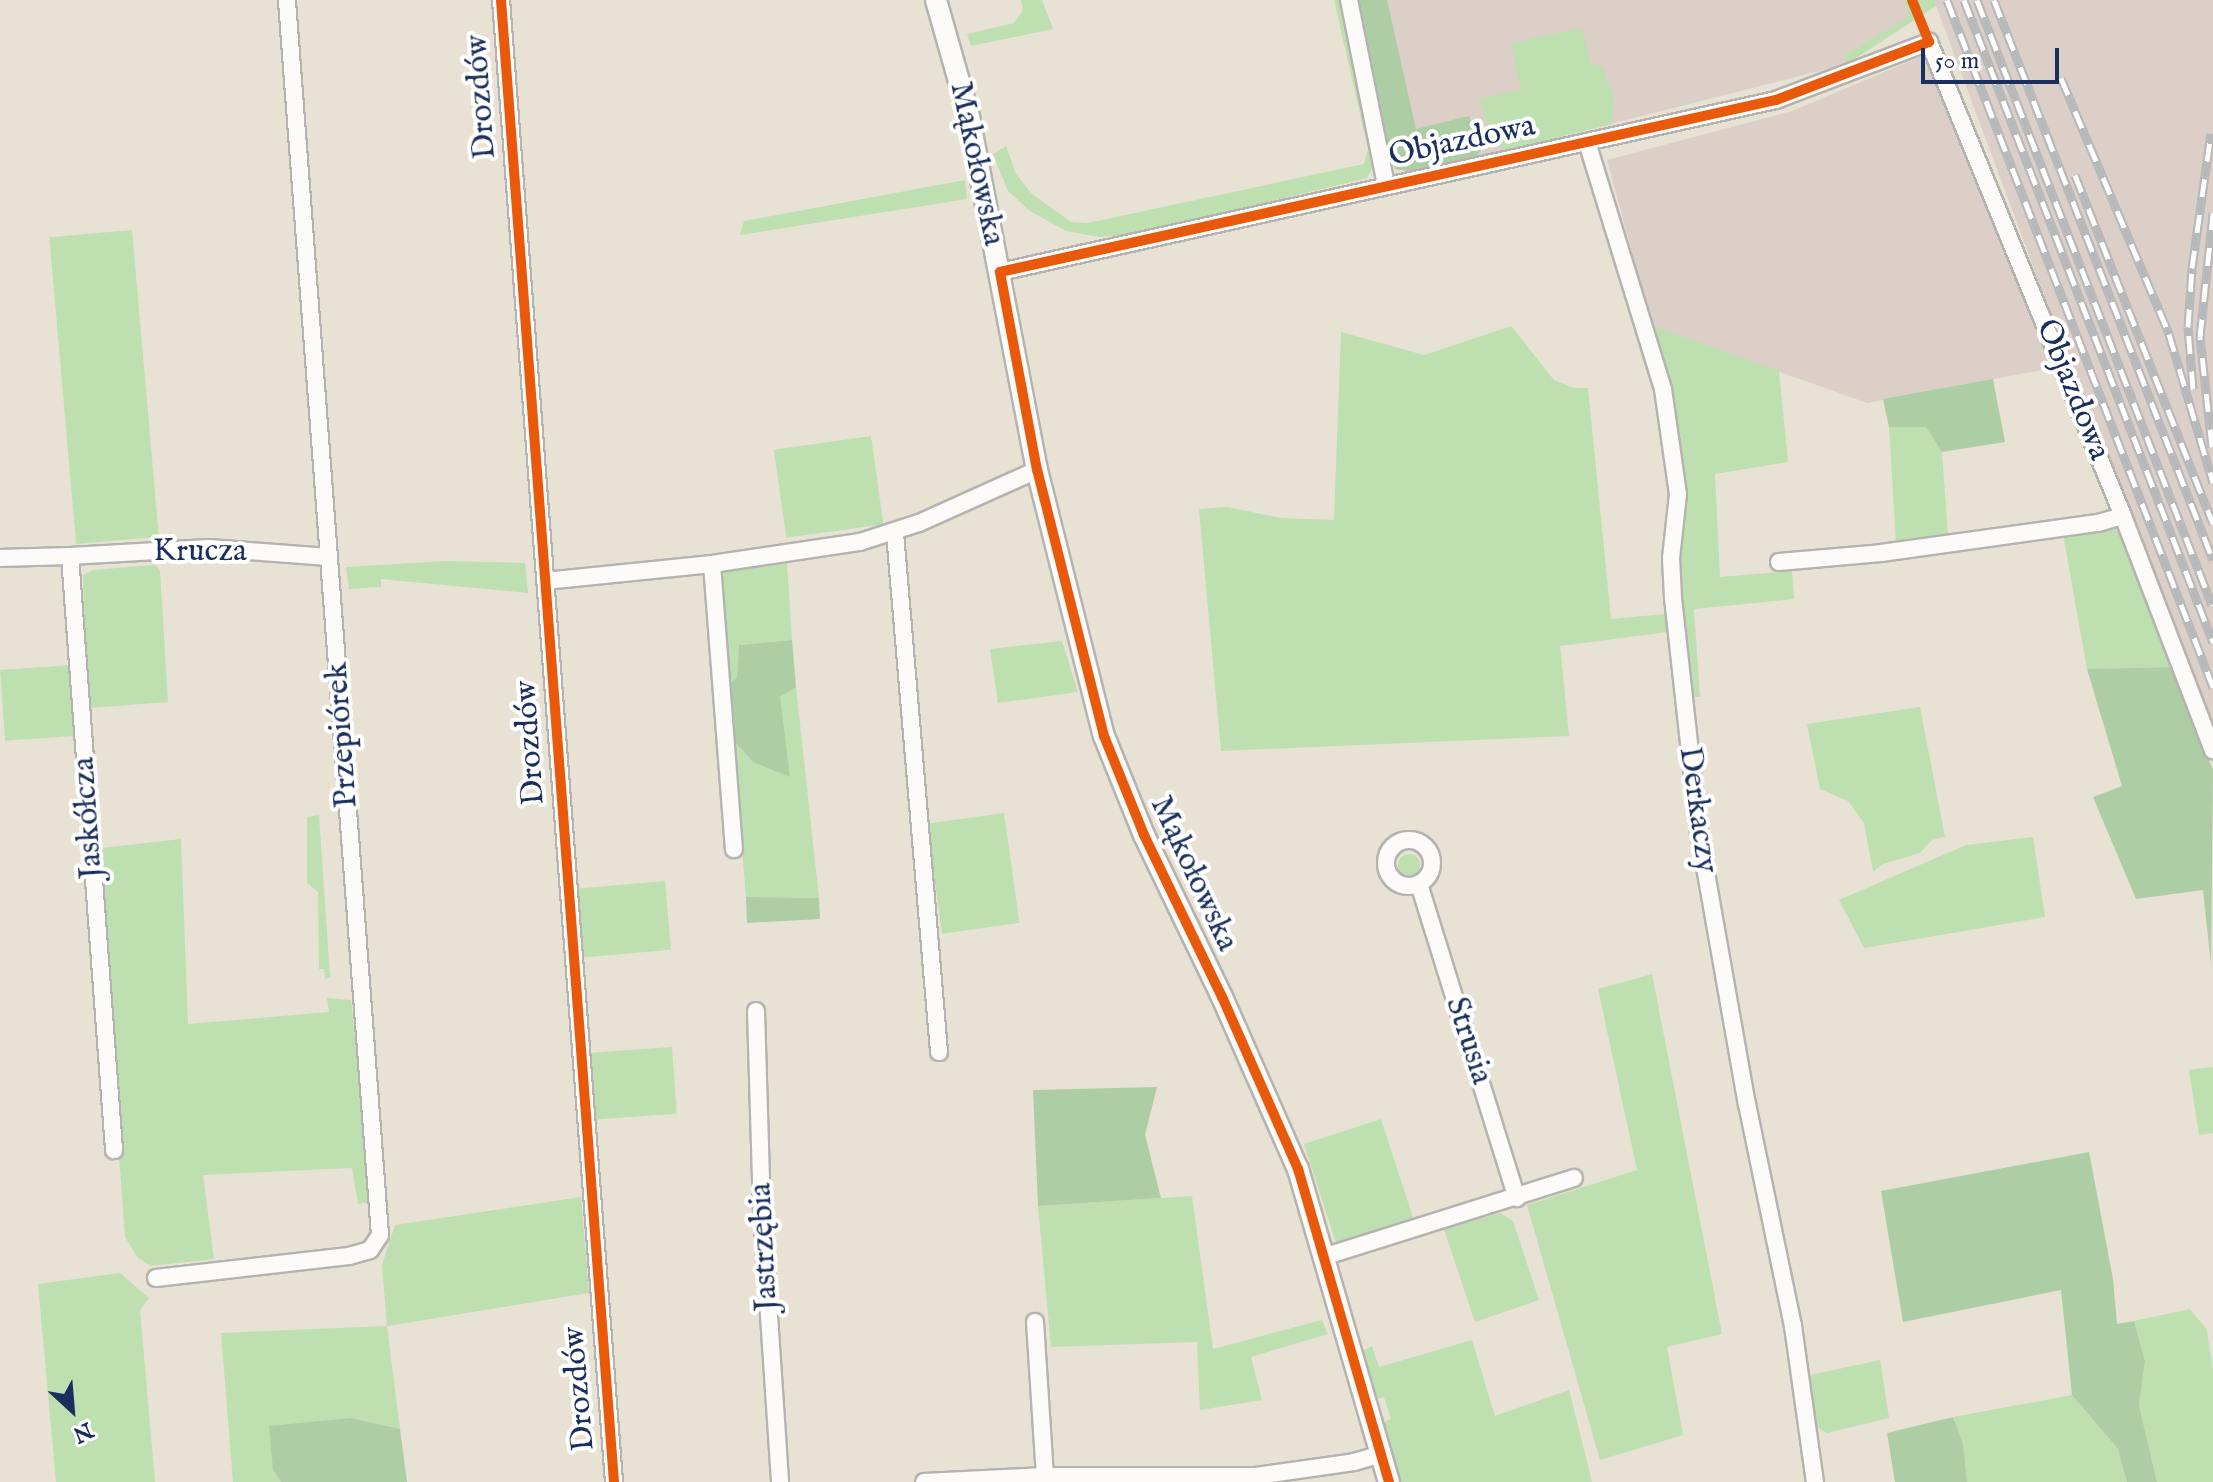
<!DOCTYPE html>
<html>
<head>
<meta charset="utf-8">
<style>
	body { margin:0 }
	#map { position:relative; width:2213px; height:1482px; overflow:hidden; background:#e8e2d4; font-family:"IM FELL English",serif }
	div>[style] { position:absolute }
	.industrial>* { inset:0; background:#dbcfc8 }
	.green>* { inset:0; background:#bedfb0; transform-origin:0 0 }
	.round { border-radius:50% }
	.forest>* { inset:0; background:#adcda4 }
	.roads { filter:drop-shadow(2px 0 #b5b3af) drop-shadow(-2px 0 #b5b3af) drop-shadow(0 2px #b5b3af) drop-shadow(0 -2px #b5b3af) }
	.minor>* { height:16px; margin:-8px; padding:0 8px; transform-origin:8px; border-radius:8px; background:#fcfbf9 }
	.minor>.ring { margin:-8px; padding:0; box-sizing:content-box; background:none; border:16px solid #fcfbf9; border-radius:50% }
	.tertiary>* { height:20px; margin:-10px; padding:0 10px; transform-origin:10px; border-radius:10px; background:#fcfbf9 }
	.rail>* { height:9px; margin-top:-4.5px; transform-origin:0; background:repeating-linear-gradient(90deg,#fff 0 18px,#b6b8ba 0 36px); box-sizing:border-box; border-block:2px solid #b6b8ba }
	.cycleway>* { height:10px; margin:-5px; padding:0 5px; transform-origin:5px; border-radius:5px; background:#e8590c }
	span { translate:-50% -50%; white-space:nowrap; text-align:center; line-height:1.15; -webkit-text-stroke:8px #fff; paint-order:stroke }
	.street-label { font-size:32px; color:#1b2f5e }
	.north { position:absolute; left:32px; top:1370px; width:80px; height:80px; -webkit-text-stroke:6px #fff; paint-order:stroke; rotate:154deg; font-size:22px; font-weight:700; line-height:32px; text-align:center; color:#1b2f5e }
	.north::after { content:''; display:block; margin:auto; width:28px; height:36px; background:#1b2f5e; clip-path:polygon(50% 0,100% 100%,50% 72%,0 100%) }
	.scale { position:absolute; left:1921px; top:48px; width:138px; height:36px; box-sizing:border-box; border:4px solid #1b2f5e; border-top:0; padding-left:10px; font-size:24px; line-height:28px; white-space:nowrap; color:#1b2f5e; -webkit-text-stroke:6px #fff; paint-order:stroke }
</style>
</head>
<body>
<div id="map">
	<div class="industrial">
		<div style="clip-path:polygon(1357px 0,1904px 0,1911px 16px,1844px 55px,1847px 64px,1508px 150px,1408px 171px,1395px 169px)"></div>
		<div style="clip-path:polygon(1934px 0,2213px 0,2213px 725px,2036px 274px)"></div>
		<div style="clip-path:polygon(1925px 55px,2053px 368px,1867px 403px,1652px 326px,1607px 160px,1792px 111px)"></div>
	</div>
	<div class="green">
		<div style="clip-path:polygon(1021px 0,1042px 0,1053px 29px,971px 46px,967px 34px,1014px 23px,1023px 10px)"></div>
		<div style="clip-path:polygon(1334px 0,1344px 0,1374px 142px,1374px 164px,1367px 178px,1135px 234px,1099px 237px,1066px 231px,1030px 211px,1008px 191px,993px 154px,1006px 146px,1016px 174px,1032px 194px,1071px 222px,1088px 223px,1364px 164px,1368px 149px)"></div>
		<div style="clip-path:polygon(1904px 0,1934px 0,1936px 6px,1847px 64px,1844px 55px,1910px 16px)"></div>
		<div style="clip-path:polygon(1581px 28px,1591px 63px,1603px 68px,1613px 96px,1612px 124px,1508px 150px,1495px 144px,1478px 99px,1521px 90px,1511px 43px)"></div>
		<div style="clip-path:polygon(965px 180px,967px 199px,740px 235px,744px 221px)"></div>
		<div style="left:132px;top:230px;width:308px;height:83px;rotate:85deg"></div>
		<div style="clip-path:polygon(1511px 326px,1554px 380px,1574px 388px,1588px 388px,1611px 619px,1665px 614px,1668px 632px,1560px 646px,1569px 736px,1221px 751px,1199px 509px,1228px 507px,1281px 518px,1334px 520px,1341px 332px,1424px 355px)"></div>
		<div style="clip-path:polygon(1653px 326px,1779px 371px,1788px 462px,1715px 474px,1720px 577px,1792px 571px,1794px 599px,1694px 609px,1700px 697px,1689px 697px,1677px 596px,1684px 497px,1670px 393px)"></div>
		<div style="clip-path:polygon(1889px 427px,1926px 427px,1942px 452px,1948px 534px,1896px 543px)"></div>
		<div style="left:871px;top:436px;width:89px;height:98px;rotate:82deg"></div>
		<div style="clip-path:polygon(2115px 526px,2125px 541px,2174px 667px,2087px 669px,2063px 534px)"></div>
		<div style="clip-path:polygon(447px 561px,525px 563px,528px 593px,381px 579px,381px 587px,349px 589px,346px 567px)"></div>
		<div style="clip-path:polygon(787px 562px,792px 640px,739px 645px,737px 677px,726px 688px,721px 593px,724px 571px)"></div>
		<div style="clip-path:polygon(155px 565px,160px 571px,168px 702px,88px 708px,83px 575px,93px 570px)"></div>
		<div style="clip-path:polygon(1062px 641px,1078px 692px,998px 703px,990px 649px)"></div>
		<div style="left:71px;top:665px;width:71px;height:71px;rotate:86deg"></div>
		<div style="clip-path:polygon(796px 687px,819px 898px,746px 897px,733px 740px,753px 762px,780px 697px)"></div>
		<div style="clip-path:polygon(1920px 707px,1945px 837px,1932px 840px,1920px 853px,1883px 864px,1873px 872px,1864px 823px,1848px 801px,1820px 789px,1807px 724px)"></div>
		<div style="left:1004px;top:813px;width:111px;height:78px;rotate:82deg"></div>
		<div style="clip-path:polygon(319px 815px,330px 977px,325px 979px,324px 969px,319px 969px,318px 892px,307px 883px,307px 817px)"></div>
		<div style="clip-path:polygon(2033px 837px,2045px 917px,1864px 948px,1839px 900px,1966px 845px)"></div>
		<div style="clip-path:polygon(181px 839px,188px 1024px,329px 1012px,327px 998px,351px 1000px,372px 1202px,358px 1204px,352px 1168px,203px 1175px,214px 1259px,151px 1266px,138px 1258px,125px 1237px,103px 938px,101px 848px)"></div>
		<div class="round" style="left:1398px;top:854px;width:22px;height:22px"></div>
		<div style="left:665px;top:881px;width:69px;height:89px;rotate:85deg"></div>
		<div style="clip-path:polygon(1652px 974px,1722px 1334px,1667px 1347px,1683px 1435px,1600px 1460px,1527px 1205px,1637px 1170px,1598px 989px)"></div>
		<div style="left:672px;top:1047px;width:67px;height:82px;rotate:86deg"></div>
		<div style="clip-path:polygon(2213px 1067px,2213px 1133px,2199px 1135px,2189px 1070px)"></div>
		<div style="left:1381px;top:1119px;width:106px;height:81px;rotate:72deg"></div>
		<div style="clip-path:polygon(1192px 1196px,1213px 1349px,1322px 1320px,1328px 1334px,1251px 1357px,1262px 1400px,1200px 1410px,1197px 1342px,1051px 1347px,1038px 1206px)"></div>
		<div style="clip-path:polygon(581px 1197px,589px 1293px,387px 1326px,400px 1429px,351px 1418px,273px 1470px,281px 1482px,233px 1482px,221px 1333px,387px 1326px,382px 1265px,395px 1225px)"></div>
		<div style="clip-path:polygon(1500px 1213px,1513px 1221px,1539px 1300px,1475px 1322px,1444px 1229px)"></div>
		<div style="clip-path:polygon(120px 1273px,149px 1298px,140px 1310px,155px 1482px,56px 1482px,38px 1284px)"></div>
		<div style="clip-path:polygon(2190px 1309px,2207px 1330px,2213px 1371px,2213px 1482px,2157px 1482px,2139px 1405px,2145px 1361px,2134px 1321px)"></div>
		<div style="clip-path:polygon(1472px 1340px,1495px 1416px,1569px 1390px,1592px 1482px,1401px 1482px,1382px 1424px,1391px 1419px,1384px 1397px,1376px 1399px,1361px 1352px,1372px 1346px,1379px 1367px)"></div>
		<div style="clip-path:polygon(1880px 1360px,1889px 1418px,1827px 1433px,1818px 1428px,1813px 1421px,1806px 1376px)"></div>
		<div style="clip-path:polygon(2072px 1395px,2118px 1449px,2127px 1482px,1967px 1482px,1963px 1443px,1953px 1417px)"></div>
	</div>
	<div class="forest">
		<div style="clip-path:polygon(1357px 0,1387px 0,1416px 129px,1469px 116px,1482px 148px,1477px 156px,1408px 171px,1395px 169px,1390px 157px)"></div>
		<div style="clip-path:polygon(1993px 379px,2005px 442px,1942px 452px,1926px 427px,1889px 427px,1883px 399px)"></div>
		<div style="clip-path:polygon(792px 640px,796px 687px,780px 697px,790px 777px,753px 762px,733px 740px,726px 688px,737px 677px,739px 645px)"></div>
		<div style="clip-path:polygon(2174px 667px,2213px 770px,2211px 965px,2203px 890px,2136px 899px,2093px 797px,2122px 786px,2087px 669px)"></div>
		<div style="clip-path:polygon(746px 897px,819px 898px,820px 919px,747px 923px)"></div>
		<div style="clip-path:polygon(1157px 1087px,1145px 1135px,1161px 1198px,1038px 1206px,1033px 1090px)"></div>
		<div style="clip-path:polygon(2089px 1152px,2113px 1279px,2117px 1324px,2134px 1321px,2145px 1361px,2139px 1405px,2157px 1482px,2127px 1482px,2118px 1449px,2072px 1395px,2061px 1290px,1903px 1322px,1881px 1191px)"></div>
		<div style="clip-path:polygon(1953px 1417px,1963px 1443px,1967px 1482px,1895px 1482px,1887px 1433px)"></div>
		<div style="clip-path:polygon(351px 1418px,400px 1429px,407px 1482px,281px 1482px,273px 1470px,269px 1426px)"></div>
	</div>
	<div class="roads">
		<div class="minor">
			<div style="left:501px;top:0;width:1486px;rotate:85.64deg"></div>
			<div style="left:1349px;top:0;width:189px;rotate:78.7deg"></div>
			<div style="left:1587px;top:142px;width:258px;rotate:72.9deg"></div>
			<div style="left:1663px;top:389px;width:106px;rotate:81.9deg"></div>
			<div style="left:1678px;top:494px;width:64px;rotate:96.2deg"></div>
			<div style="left:1671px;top:558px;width:40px;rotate:87.1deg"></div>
			<div style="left:1673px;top:598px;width:236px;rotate:83.7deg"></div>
			<div style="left:1699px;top:833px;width:275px;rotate:80deg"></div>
			<div style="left:1747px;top:1104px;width:227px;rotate:78.3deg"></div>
			<div style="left:1793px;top:1326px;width:158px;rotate:82deg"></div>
			<div style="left:1000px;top:272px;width:795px;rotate:-12.5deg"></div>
			<div style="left:1776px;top:100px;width:164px;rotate:-20.8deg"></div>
			<div style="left:1929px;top:42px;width:512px;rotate:67.74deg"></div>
			<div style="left:2123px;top:516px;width:251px;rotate:69deg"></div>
			<div style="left:895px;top:533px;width:521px;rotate:85.15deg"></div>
			<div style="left:70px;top:556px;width:139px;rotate:-3.3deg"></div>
			<div style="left:209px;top:548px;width:120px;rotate:4.3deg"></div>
			<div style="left:0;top:558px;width:70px;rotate:-1.6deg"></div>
			<div style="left:70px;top:556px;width:596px;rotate:85.76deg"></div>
			<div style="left:1779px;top:562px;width:102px;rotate:-5deg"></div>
			<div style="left:1881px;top:553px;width:219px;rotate:-7.9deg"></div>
			<div style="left:2098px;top:523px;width:26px;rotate:-16deg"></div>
			<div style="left:712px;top:564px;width:286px;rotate:85.6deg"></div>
			<div style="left:545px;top:581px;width:168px;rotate:-5.8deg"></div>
			<div style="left:712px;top:564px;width:150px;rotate:-8.5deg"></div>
			<div style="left:860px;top:542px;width:62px;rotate:-17.9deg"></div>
			<div style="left:919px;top:523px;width:129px;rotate:-24.2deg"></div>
			<div class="ring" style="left:1386px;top:840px;width:30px;height:30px"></div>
			<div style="left:1419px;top:884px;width:329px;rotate:72.7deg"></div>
			<div style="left:756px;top:1011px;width:199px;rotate:88.3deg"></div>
			<div style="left:762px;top:1210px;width:273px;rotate:86.2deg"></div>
			<div style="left:1323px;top:1257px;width:263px;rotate:-17.5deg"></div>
			<div style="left:156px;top:1278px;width:194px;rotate:-6.5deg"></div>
			<div style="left:349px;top:1256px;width:22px;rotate:-16deg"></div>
			<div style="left:370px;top:1250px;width:18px;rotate:-56deg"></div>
			<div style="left:380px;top:1235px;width:1238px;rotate:-94.31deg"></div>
			<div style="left:1035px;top:1322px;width:154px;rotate:86.3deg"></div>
			<div style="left:924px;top:1482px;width:121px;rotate:-2.8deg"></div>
			<div style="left:1045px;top:1476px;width:211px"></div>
			<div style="left:1256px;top:1476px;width:99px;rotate:-8.1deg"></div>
			<div style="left:1354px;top:1462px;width:29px;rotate:-16deg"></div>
		</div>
		<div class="tertiary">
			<div style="left:936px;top:0;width:122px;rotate:74.2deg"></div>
			<div style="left:969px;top:117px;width:359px;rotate:79.1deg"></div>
			<div style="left:1037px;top:470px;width:274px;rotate:75.9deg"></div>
			<div style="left:1104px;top:736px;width:107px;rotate:68deg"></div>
			<div style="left:1144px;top:835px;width:180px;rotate:64.3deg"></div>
			<div style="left:1222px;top:997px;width:188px;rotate:66.2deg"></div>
			<div style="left:1298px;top:1169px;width:326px;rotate:73.8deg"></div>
		</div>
	</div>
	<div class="rail">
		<div style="left:1947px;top:0;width:737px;rotate:68.83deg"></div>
		<div style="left:1964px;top:0;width:689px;rotate:68.8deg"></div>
		<div style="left:1977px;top:0;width:649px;rotate:68.77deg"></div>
		<div style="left:1994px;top:0;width:601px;rotate:68.64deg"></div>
		<div style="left:2061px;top:78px;width:278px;rotate:67.1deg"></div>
		<div style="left:2169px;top:334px;width:155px;rotate:73.5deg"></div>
		<div style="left:2075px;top:175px;width:375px;rotate:68.4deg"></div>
		<div style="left:2193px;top:389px;width:62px;rotate:-94.6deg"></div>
		<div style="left:2188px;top:327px;width:59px;rotate:-86.1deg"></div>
		<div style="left:2192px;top:268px;width:136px;rotate:-82deg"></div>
		<div style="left:2212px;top:447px;width:111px;rotate:-96.2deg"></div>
		<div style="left:2200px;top:337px;width:125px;rotate:-84deg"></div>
	</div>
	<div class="cycleway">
		<div style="left:501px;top:0;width:1486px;rotate:85.64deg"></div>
		<div style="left:1389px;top:1482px;width:326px;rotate:-106.2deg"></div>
		<div style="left:1298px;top:1169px;width:188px;rotate:-113.8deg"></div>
		<div style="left:1222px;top:997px;width:180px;rotate:-115.7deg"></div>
		<div style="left:1144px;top:835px;width:107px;rotate:-112deg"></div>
		<div style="left:1104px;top:736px;width:274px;rotate:-104.1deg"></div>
		<div style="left:1037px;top:470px;width:201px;rotate:-100.6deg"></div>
		<div style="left:1000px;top:272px;width:795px;rotate:-12.5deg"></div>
		<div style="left:1776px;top:100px;width:164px;rotate:-20.8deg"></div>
		<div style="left:1929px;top:42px;width:45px;rotate:-112deg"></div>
	</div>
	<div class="street-label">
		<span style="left:482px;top:97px;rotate:-94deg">Drozdów</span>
		<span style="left:1462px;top:142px;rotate:-12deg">Objazdowa</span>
		<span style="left:976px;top:164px;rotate:78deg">Mąkołowska</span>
		<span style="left:2072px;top:390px;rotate:68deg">Objazdowa</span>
		<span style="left:200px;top:552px">Krucza</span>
		<span style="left:343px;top:735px;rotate:-94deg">Przepiórek</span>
		<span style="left:531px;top:743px;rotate:-94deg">Drozdów</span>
		<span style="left:1697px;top:810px;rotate:82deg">Derkaczy</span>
		<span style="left:89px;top:818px;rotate:-94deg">Jaskółcza</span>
		<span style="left:1193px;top:874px;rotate:65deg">Mąkołowska</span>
		<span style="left:1468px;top:1041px;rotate:72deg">Strusia</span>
		<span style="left:765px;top:1247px;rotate:-93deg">Jastrzębia</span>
		<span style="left:580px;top:1389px;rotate:-95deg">Drozdów</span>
	</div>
	<div class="north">N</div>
	<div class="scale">50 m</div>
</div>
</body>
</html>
